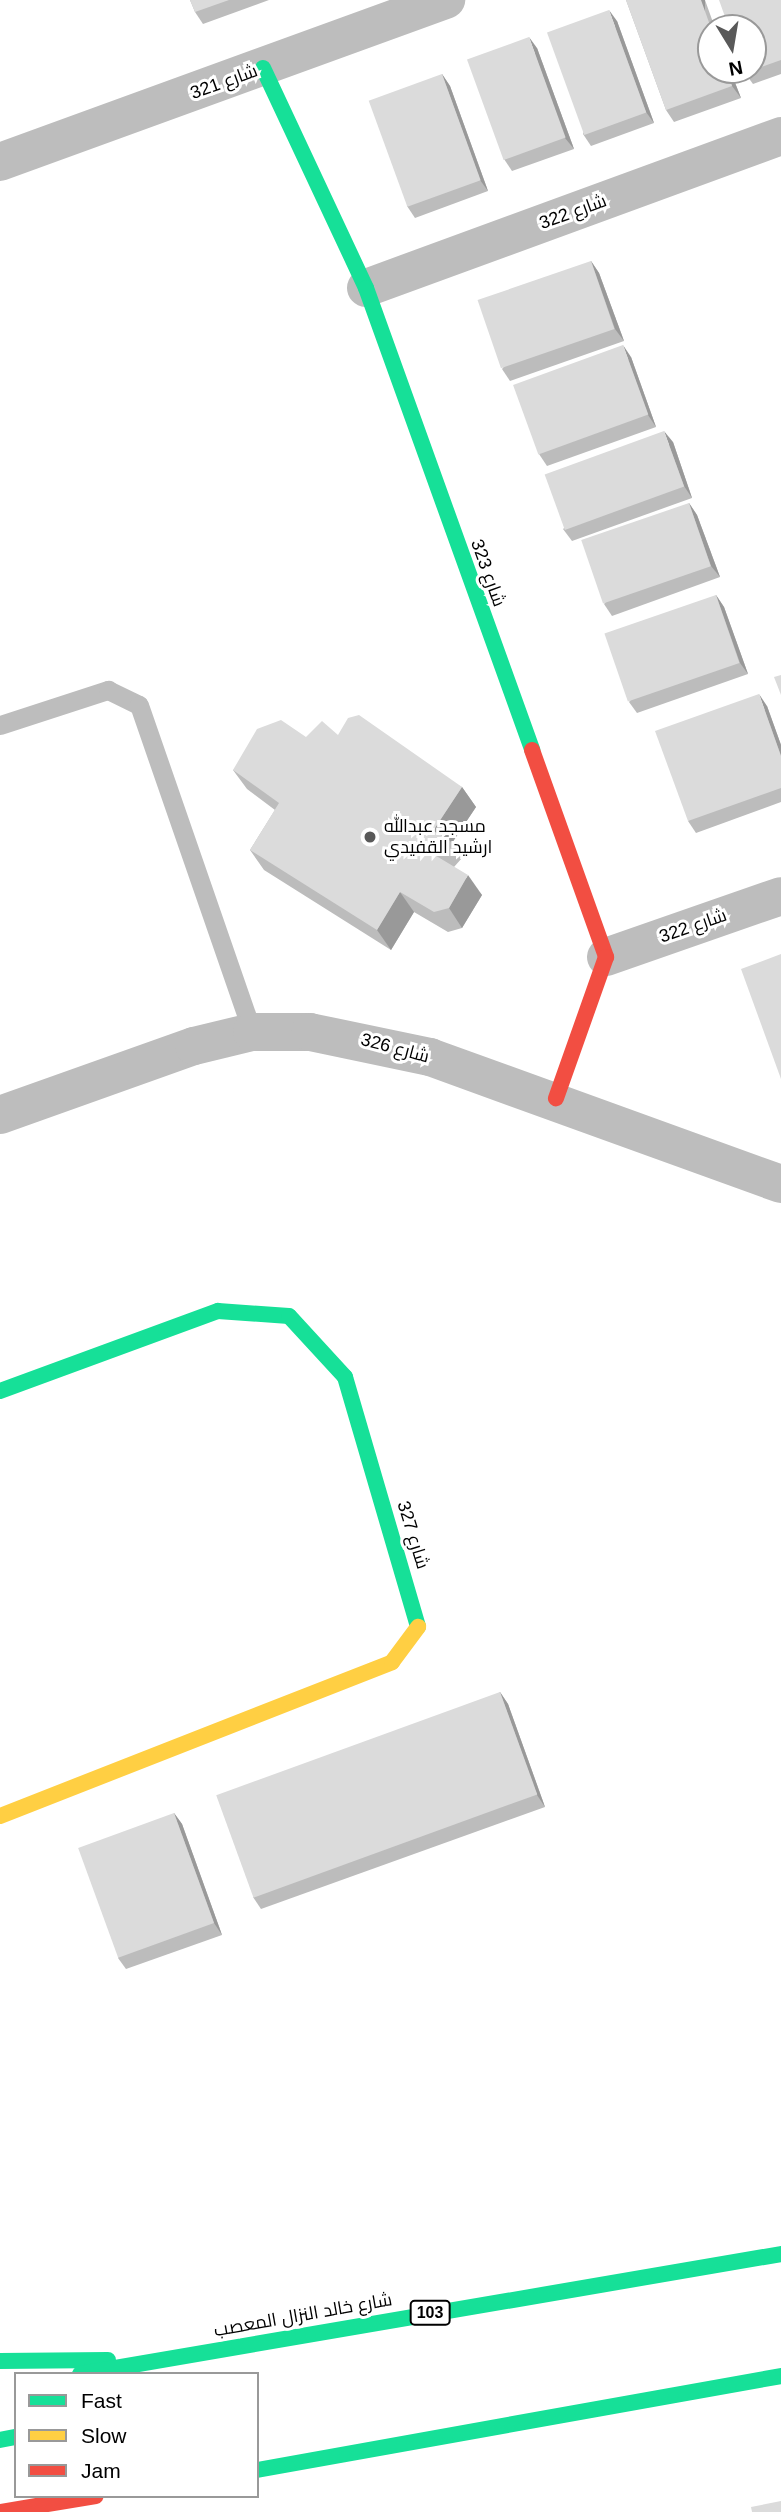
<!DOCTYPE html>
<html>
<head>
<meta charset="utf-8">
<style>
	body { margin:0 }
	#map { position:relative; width:781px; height:2512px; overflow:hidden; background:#fff; font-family:Arial,Cairo,sans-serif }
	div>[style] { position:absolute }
	.lane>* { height:19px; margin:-9.5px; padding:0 9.5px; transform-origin:9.5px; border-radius:9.5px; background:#bdbdbd }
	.street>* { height:38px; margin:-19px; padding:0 19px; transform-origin:19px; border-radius:19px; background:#bdbdbd }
	.fast>* { height:16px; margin:-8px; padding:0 8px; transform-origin:8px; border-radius:8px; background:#16e098 }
	.slow>* { height:16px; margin:-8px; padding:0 8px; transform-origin:8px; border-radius:8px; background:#ffcf43 }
	.jam>* { height:16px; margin:-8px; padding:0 8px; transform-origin:8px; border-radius:8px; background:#f24e42 }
	.wall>* { inset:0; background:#bcbcbc }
	.shaded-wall>* { inset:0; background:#999; transform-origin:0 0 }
	.building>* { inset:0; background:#dbdbdb; transform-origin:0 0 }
	.dots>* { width:19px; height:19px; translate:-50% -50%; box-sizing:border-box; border:4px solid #fff; border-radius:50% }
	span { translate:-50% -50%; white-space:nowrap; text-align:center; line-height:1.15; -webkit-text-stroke:6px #fff; paint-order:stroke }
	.shield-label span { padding:2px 5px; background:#fff; border:2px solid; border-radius:5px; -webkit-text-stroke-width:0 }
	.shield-label { font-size:16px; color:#000; font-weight:700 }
	.street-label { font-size:18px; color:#000 }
	.poi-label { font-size:18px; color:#000 }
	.left { translate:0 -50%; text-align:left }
	.legend { position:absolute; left:14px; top:2372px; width:245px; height:126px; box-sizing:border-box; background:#fff; border:2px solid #999; margin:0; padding:9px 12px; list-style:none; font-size:21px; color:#000 }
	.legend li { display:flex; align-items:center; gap:14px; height:35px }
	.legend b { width:35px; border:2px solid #999 }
	.north { position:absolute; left:697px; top:14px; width:70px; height:70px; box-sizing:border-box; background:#fff; border:2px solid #999; border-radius:50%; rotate:169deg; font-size:19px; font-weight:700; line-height:28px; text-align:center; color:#000 }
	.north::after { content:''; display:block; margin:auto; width:24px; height:32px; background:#595959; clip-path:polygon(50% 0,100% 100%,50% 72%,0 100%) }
</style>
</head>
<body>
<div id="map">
	<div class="lane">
		<div style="left:0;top:725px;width:114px;rotate:-18deg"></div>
		<div style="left:108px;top:690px;width:34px;rotate:26deg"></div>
		<div style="left:139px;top:705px;width:346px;rotate:70.9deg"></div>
	</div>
	<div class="street">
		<div style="left:0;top:162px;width:475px;rotate:-20deg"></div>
		<div style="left:366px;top:288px;width:442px;rotate:-20.1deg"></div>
		<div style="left:606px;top:957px;width:185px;rotate:-19.2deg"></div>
		<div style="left:0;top:1115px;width:206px;rotate:-19.6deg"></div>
		<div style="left:194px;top:1046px;width:60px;rotate:-13.6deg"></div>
		<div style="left:252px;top:1032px;width:58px"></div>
		<div style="left:310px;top:1032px;width:123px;rotate:11.8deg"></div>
		<div style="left:430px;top:1057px;width:373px;rotate:19.9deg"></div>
	</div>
	<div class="fast">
		<div style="left:263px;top:68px;width:243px;rotate:64.9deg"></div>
		<div style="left:366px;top:288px;width:491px;rotate:70.2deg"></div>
		<div style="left:0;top:1391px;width:232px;rotate:-20.2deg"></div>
		<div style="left:218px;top:1311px;width:71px;rotate:4deg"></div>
		<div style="left:289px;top:1316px;width:83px;rotate:47.4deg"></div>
		<div style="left:345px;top:1377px;width:260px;rotate:73.7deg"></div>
		<div style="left:0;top:2361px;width:108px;rotate:-0.5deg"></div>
		<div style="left:80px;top:2374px;width:711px;rotate:-9.71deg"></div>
		<div style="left:0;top:2440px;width:16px;rotate:-11deg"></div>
		<div style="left:257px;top:2470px;width:532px;rotate:-10.17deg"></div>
	</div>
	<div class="slow">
		<div style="left:0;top:1816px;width:421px;rotate:-21.4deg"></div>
		<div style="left:392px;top:1662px;width:44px;rotate:-53.4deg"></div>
	</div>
	<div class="jam">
		<div style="left:532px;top:750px;width:220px;rotate:70.3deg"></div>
		<div style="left:606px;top:957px;width:150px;rotate:109.5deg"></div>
		<div style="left:0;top:2512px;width:97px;rotate:-9.5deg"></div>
	</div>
	<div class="wall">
		<div style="clip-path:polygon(190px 0,269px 0,203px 24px,195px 12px)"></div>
		<div style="clip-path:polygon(626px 0,705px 0,715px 28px,711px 70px,730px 70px,741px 98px,674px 122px,666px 110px)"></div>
		<div style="clip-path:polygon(781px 0,781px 74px,753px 84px,745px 73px)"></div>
		<div style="clip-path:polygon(617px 21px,654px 123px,591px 146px,583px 134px)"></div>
		<div style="clip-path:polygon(537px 48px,574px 149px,512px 171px,504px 159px)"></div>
		<div style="clip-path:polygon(442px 74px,450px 86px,488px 191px,415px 218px,407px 206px)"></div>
		<div style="clip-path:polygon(591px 261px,599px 273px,624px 341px,510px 381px,502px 369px)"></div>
		<div style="clip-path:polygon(631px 357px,656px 427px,547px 466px,539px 454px)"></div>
		<div style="clip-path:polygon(673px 442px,692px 498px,572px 541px,563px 529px)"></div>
		<div style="clip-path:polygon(689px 503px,697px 515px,720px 577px,612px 616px,604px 604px)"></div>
		<div style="clip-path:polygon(716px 595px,724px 607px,748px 674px,637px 713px,629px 702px)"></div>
		<div style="clip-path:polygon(767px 706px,781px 745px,781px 802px,696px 833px,688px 821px)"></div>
		<div style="clip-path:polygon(338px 735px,462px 787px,476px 807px,452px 843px,462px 858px,454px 867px,482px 895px,462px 928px,448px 932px,414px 912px,391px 950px,264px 870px,250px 850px,275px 810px,247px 789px,233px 770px,306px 737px)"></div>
		<div style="clip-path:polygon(500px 1692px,508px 1704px,545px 1807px,261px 1909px,253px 1897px)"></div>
		<div style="clip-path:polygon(174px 1813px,182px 1824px,222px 1935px,126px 1969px,118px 1958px)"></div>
	</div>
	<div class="shaded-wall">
		<div style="left:701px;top:0;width:4px;height:30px"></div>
		<div style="clip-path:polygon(609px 10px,617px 21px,654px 123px,646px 112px)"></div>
		<div style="clip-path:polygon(529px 37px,537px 48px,574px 149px,565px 138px)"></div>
		<div style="clip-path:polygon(727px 70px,730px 70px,741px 98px,732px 86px)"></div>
		<div style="clip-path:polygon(442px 74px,450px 86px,488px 191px,480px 180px)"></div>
		<div style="clip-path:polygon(591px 261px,599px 273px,624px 341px,615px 329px)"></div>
		<div style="clip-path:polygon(623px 345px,631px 357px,656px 427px,648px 415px)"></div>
		<div style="clip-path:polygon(664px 431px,673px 442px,692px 498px,684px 486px)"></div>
		<div style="clip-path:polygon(689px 503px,697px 515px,720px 577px,711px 566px)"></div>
		<div style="clip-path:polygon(716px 595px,724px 607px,748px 674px,740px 663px)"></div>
		<div style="clip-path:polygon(759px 694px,767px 706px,781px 745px,781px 756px)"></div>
		<div style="clip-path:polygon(462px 787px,476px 807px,452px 843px,448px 839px,433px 831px)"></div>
		<div style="clip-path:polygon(468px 875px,482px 895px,462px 928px,449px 908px)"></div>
		<div style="clip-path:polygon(400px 892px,414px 912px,391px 950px,377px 930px)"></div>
		<div style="clip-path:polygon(500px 1692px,508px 1704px,545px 1807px,537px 1795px)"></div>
		<div style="clip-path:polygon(174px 1813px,182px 1824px,222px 1935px,214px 1923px)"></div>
	</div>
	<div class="building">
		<div style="clip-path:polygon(190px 0,229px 0,195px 12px)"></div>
		<div style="clip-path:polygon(626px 0,701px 0,711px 28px,711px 70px,727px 70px,732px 86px,666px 110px)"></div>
		<div style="clip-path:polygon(719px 0,781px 0,781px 60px,753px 70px,753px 28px,729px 28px)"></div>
		<div style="left:609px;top:10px;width:109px;height:66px;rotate:70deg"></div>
		<div style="left:529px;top:37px;width:107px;height:66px;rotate:70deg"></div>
		<div style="left:442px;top:74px;width:113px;height:78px;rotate:70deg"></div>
		<div style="left:591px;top:261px;width:72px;height:120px;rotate:71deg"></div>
		<div style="left:623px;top:345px;width:74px;height:117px;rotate:70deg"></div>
		<div style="left:664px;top:431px;width:59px;height:127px;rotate:70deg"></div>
		<div style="left:689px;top:503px;width:67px;height:114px;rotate:71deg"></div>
		<div style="left:716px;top:595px;width:72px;height:118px;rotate:71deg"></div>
		<div style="clip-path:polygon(781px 675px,781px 695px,774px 677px)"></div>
		<div style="clip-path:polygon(759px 694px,781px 756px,781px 788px,688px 821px,655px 731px)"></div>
		<div style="clip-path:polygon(359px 715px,462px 787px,433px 831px,448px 839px,433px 854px,468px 875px,449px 908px,434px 912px,400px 892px,377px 930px,250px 850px,279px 803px,233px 770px,257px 729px,281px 720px,306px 737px,322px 721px,338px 735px,348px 718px)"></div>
		<div style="clip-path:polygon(781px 954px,781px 1079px,741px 969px)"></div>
		<div style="left:500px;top:1692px;width:109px;height:302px;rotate:70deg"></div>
		<div style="left:174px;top:1813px;width:117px;height:102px;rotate:70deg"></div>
		<div style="clip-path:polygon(781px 2501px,781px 2512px,752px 2512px,751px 2507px)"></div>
	</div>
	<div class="dots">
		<div style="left:370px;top:837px;background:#595959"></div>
	</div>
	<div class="shield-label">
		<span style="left:430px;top:2313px">103</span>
	</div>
	<div class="street-label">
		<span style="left:224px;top:82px;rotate:-20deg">شارع 321</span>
		<span style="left:573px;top:212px;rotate:-20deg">شارع 322</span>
		<span style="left:488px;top:573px;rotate:70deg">شارع 323</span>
		<span style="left:693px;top:926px;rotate:-19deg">شارع 322</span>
		<span style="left:395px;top:1048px;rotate:15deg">شارع 326</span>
		<span style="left:413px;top:1535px;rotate:73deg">شارع 327</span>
		<span style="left:303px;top:2315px;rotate:-10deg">شارع خالد النزال المعصب</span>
	</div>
	<div class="poi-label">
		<span class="left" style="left:384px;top:837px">مسجد عبدالله<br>ارشيد القفيدي</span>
	</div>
	<ul class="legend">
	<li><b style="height:9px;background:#16e098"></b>Fast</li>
	<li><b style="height:9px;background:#ffcf43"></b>Slow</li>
	<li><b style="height:9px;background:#f24e42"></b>Jam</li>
	</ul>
	<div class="north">N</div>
</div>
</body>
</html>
